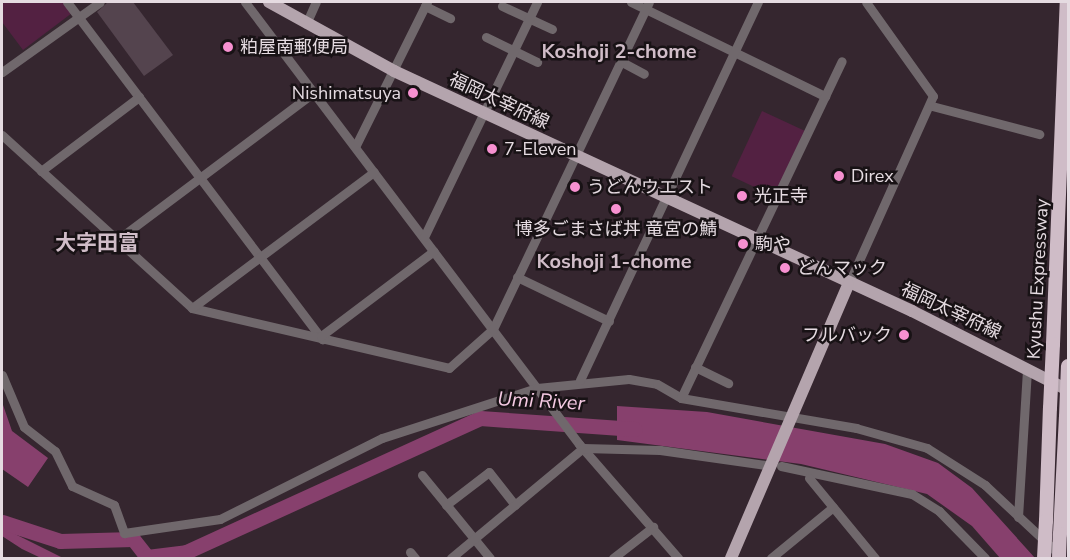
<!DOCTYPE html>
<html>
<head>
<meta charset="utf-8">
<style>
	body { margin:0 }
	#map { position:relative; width:1070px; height:560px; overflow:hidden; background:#35262f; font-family:"Nunito Sans","Noto Sans JP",sans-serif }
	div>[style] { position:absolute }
	.green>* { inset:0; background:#532142; transform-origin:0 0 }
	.water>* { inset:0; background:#87406d }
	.river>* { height:15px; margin:-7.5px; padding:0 7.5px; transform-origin:7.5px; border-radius:7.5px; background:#87406d }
	.building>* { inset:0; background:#54444e }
	.minor>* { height:9px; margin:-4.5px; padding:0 4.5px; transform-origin:4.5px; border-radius:4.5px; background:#70686c }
	.major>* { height:12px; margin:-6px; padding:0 6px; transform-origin:6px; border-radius:6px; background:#b4a4ad }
	.highway>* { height:14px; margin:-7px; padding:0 7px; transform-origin:7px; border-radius:7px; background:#cfbcc7 }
	.highway-bridge>* { height:14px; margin:-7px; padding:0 7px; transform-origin:7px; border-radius:7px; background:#cfbcc7 }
	.dots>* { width:16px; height:16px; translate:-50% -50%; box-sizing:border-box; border:3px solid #181215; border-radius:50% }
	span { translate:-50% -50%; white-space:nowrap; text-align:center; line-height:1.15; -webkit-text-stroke:5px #181215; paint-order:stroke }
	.poi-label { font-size:18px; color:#e5dbe1 }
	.left { translate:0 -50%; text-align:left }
	.right { translate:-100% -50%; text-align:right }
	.street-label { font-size:18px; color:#e5dbe1 }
	.neighbourhood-label { font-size:20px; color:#d0bdc8; font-weight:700 }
	.water-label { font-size:20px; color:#f5cae3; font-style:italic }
	.quarter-label { font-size:21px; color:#d0bdc8; font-weight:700 }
	.frame { position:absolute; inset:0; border:3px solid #e5dbe1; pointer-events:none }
</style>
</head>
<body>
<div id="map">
	<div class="green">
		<div style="clip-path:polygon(2px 2px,63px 2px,72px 13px,23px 50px,2px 22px)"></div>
		<div style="left:762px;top:111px;width:47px;height:72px;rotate:25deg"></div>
	</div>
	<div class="water">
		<div style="clip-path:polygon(2px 402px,12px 431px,48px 458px,28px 487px,2px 469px)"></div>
		<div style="clip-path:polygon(617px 406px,707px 412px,885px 444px,938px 463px,972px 488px,1035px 558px,1000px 558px,972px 526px,927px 494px,801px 464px,617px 440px)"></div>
		<div style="clip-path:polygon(2px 525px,17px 535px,63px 558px,41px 558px,22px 549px,2px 536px)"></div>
	</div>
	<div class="river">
		<div style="left:2px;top:522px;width:61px;rotate:18.1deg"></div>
		<div style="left:60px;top:541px;width:73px;rotate:-1.6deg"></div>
		<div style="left:133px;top:539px;width:23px;rotate:52deg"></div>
		<div style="left:147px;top:557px;width:39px;rotate:-7deg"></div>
		<div style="left:186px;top:552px;width:323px;rotate:-24.5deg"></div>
		<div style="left:480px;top:418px;width:155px;rotate:4.1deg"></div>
	</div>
	<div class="building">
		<div style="clip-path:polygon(133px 2px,173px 55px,144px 76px,97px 12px,108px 2px)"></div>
	</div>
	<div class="minor">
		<div style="left:67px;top:2px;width:423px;rotate:52.9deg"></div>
		<div style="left:245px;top:2px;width:554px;rotate:52.92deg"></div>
		<div style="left:579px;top:444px;width:151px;rotate:49deg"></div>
		<div style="left:631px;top:2px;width:216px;rotate:25.9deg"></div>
		<div style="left:425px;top:6px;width:28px;rotate:26deg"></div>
		<div style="left:502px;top:6px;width:55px;rotate:24.7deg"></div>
		<div style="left:306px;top:24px;width:24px;rotate:-66deg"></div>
		<div style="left:486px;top:37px;width:57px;rotate:26.1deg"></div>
		<div style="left:620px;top:61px;width:27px;rotate:28deg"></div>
		<div style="left:2px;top:72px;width:120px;rotate:-35.5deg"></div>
		<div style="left:932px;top:106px;width:111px;rotate:14.7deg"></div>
		<div style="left:2px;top:135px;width:257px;rotate:42.3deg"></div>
		<div style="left:192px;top:308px;width:264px;rotate:13.1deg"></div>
		<div style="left:449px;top:368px;width:59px;rotate:-41.6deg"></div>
		<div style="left:493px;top:329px;width:362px;rotate:-64.5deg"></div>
		<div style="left:355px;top:147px;width:162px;rotate:-63.6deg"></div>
		<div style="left:41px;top:171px;width:123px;rotate:-37.1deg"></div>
		<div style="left:424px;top:237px;width:261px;rotate:-64.3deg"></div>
		<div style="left:117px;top:240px;width:246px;rotate:-36.9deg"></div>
		<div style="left:517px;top:277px;width:102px;rotate:25.6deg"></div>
		<div style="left:848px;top:285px;width:207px;rotate:-65.8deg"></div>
		<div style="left:933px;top:96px;width:115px;rotate:-125.5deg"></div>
		<div style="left:192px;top:308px;width:227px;rotate:-36.8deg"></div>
		<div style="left:321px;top:336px;width:141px;rotate:-37deg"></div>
		<div style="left:695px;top:367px;width:37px;rotate:26deg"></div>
		<div style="left:2px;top:375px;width:56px;rotate:67.1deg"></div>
		<div style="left:24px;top:427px;width:39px;rotate:38deg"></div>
		<div style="left:55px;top:451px;width:39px;rotate:64deg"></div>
		<div style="left:72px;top:486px;width:46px;rotate:24.3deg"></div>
		<div style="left:114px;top:505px;width:30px;rotate:70deg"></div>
		<div style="left:124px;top:533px;width:97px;rotate:-8.3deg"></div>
		<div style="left:220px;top:519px;width:181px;rotate:-26.6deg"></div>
		<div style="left:382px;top:438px;width:163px;rotate:-17.9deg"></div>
		<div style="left:537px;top:388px;width:92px;rotate:-5.6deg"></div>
		<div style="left:629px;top:379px;width:28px;rotate:10deg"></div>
		<div style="left:657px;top:384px;width:28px;rotate:30deg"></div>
		<div style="left:681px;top:398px;width:178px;rotate:9.7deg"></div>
		<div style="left:856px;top:428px;width:74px;rotate:15.7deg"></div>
		<div style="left:927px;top:448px;width:69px;rotate:32.5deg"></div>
		<div style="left:985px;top:485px;width:104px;rotate:43.1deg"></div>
		<div style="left:580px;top:380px;width:418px;rotate:-64.8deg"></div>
		<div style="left:681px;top:398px;width:373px;rotate:-64.5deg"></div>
		<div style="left:781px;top:466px;width:134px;rotate:12.1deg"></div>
		<div style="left:912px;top:494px;width:32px;rotate:32deg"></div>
		<div style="left:939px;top:511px;width:66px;rotate:45.6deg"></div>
		<div style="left:422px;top:475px;width:107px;rotate:50.7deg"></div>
		<div style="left:809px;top:478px;width:104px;rotate:50.5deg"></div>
		<div style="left:446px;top:505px;width:54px;rotate:-37.5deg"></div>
		<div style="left:489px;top:472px;width:42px;rotate:51.8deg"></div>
		<div style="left:1018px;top:517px;width:149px;rotate:-86.5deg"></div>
		<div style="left:410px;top:552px;width:8px;rotate:50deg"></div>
		<div style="left:451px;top:558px;width:172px;rotate:-39.8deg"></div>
		<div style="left:583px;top:448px;width:77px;rotate:1.5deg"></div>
		<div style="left:660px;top:450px;width:107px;rotate:8.1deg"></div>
		<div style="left:613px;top:558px;width:51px;rotate:-37.8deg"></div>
		<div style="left:771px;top:558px;width:80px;rotate:-39.4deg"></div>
	</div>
	<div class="major">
		<div style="left:269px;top:2px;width:143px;rotate:28.9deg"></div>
		<div style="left:394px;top:71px;width:571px;rotate:24.86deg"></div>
		<div style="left:912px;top:311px;width:175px;rotate:26.9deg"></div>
		<div style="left:731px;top:558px;width:297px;rotate:-66.8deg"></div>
	</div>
	<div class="highway">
		<div style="left:1053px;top:344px;width:342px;rotate:-87.7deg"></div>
		<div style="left:1046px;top:521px;width:113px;rotate:-88deg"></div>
		<div style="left:1060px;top:534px;width:117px;rotate:-87.1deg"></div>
	</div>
	<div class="highway-bridge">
		<div style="left:1050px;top:408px;width:64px;rotate:-87.3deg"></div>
		<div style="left:1066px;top:417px;width:51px;rotate:-87.8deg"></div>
		<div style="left:1044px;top:558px;width:37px;rotate:-87deg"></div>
		<div style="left:1059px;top:558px;width:24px;rotate:-88deg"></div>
	</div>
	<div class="dots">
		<div style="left:228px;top:47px;background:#f690d0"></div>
		<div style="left:413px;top:93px;background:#f690d0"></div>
		<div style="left:492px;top:149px;background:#f690d0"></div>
		<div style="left:839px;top:176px;background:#f690d0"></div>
		<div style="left:575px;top:187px;background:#f690d0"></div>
		<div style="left:742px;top:196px;background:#f690d0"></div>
		<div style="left:616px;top:209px;background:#f690d0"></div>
		<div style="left:743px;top:244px;background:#f690d0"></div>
		<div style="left:785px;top:268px;background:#f690d0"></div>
		<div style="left:904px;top:335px;background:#f690d0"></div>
	</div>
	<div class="poi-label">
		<span class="left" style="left:240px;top:47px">粕屋南郵便局</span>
		<span class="right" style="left:401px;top:93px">Nishimatsuya</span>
		<span class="left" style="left:504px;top:149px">7-Eleven</span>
		<span class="left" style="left:851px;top:176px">Direx</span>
		<span class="left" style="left:587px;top:187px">うどんウエスト</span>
		<span class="left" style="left:754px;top:196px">光正寺</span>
		<span style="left:616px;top:229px">博多ごまさば丼 竜宮の鯖</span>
		<span class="left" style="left:755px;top:244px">駒や</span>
		<span class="left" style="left:797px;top:268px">どんマック</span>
		<span class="right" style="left:892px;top:335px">フルバック</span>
	</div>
	<div class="street-label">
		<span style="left:499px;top:101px;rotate:25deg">福岡太宰府線</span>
		<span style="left:1038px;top:279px;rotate:-87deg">Kyushu Expressway</span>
		<span style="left:951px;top:311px;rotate:25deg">福岡太宰府線</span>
	</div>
	<div class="neighbourhood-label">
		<span style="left:619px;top:51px">Koshoji 2-chome</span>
		<span style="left:614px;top:261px">Koshoji 1-chome</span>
	</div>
	<div class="water-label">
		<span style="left:541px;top:401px;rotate:3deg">Umi River</span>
	</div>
	<div class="quarter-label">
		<span style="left:97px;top:243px">大字田富</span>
	</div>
	<div class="frame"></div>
</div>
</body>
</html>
